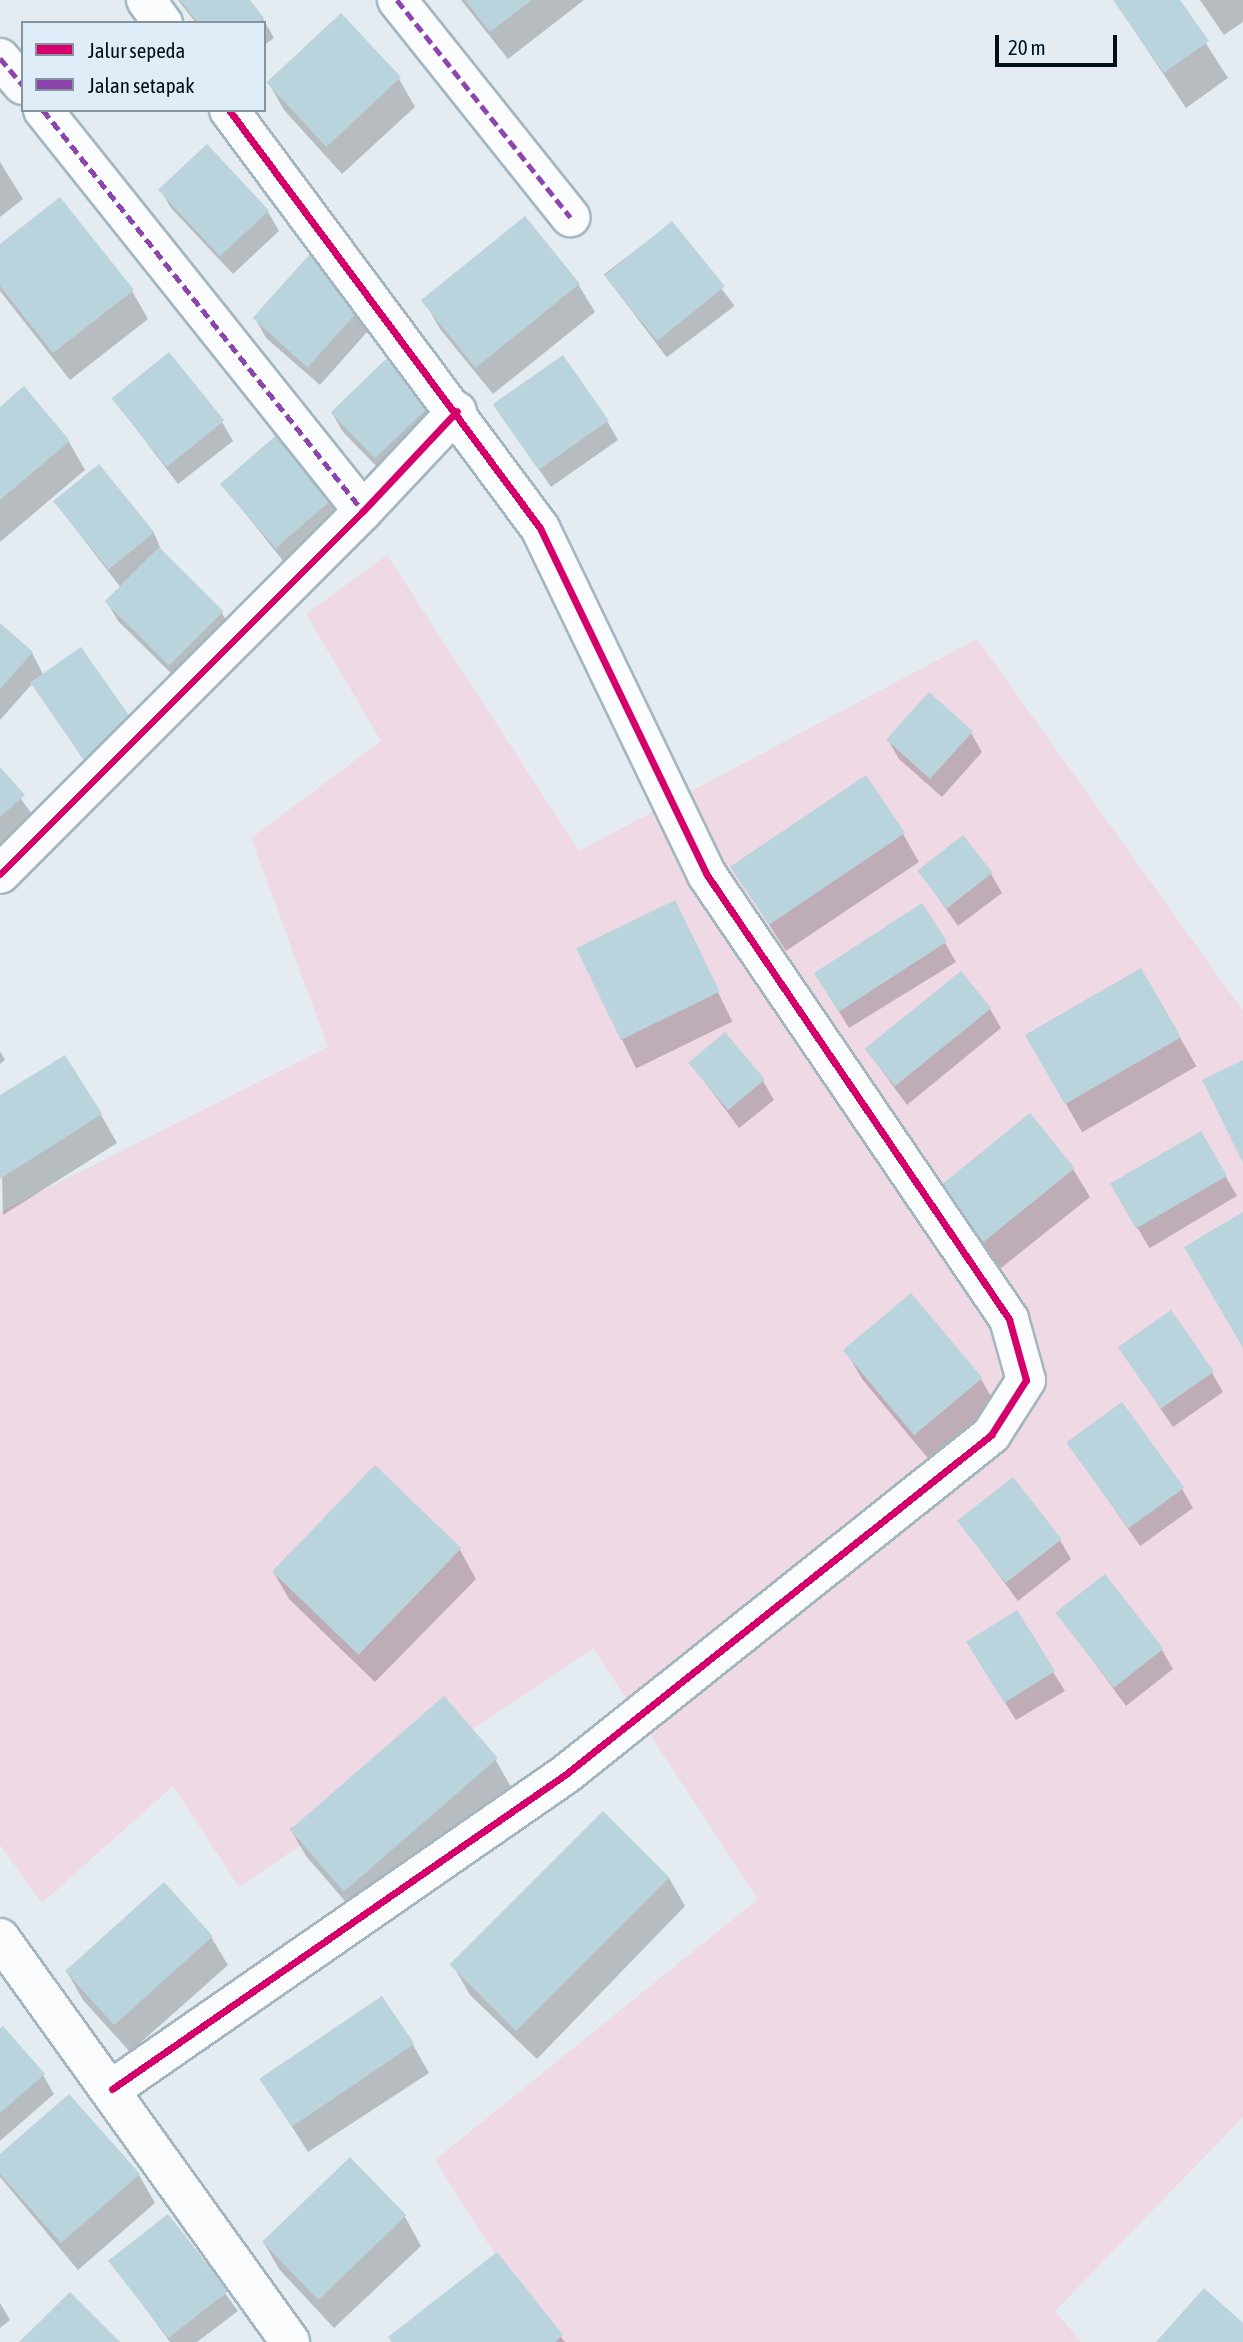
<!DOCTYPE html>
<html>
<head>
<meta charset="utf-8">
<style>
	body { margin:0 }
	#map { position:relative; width:1243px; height:2342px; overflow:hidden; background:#e4ecf1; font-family:"Asap Condensed",sans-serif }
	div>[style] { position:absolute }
	.green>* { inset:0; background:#eed9e4 }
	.shadow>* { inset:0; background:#0003; transform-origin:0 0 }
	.building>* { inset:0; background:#b9d4dc; transform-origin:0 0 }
	.roads { filter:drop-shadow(2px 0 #a3b6c1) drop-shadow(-2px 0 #a3b6c1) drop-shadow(0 2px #a3b6c1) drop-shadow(0 -2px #a3b6c1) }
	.minor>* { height:38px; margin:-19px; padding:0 19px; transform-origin:19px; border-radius:19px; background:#fbfcfd }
	.quiet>* { height:5px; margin-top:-2.5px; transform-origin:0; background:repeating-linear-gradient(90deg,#8e44ad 0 10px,transparent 0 15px) }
	.cycleway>* { height:7px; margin:-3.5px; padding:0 3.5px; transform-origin:3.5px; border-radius:3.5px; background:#d6006c }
	span { translate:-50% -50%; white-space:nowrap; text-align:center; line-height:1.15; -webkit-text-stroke:6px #deedf7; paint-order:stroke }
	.legend { position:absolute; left:21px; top:21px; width:245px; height:91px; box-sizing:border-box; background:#deedf7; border:2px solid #85949f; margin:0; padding:9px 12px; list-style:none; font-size:21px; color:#000f1c }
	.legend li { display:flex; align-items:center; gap:14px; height:35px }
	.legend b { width:35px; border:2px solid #85949f }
	.scale { position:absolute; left:995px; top:35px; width:122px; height:32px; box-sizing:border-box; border:4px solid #000f1c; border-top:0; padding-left:9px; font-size:21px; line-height:24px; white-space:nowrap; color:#000f1c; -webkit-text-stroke:5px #deedf7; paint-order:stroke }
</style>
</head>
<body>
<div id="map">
	<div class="green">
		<div style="clip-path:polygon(387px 555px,579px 851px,977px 639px,1243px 1011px,1243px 2117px,1055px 2311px,1081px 2342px,551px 2342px,435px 2160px,758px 1899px,593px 1648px,239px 1887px,173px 1786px,42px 1903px,0 1845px,0 1212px,328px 1047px,251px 838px,381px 741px,306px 614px)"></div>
	</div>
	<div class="shadow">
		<div style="clip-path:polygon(178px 0,248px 0,263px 19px,274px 38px,264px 45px,264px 23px,196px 23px)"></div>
		<div style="clip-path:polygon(461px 0,584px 0,508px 59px)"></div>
		<div style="clip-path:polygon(1114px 0,1178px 0,1228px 78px,1186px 108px)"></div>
		<div style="clip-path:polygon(1200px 0,1243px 0,1243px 22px,1224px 35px)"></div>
		<div style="clip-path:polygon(399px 79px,415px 107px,342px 174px,284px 110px,268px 82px)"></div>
		<div style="clip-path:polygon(0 162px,23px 199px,0 217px)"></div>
		<div style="clip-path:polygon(160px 189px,268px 212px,279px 231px,233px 274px,171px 208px)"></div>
		<div style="left:672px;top:223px;width:104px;height:85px;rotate:53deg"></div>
		<div style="clip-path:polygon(0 247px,132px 291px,148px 319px,70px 380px,0 291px)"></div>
		<div style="clip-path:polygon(578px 284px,595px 312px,493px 394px,440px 329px,424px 300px)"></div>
		<div style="clip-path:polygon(364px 304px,375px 323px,320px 385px,266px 338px,255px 318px)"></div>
		<div style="clip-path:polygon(113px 398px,222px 422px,233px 441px,178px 484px)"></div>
		<div style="clip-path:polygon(495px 405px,607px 421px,618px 440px,551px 487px)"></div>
		<div style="clip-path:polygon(429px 406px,440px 425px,386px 476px,343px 432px,332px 413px)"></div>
		<div style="clip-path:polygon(0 409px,69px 442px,85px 470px,0 542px)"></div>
		<div style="clip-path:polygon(98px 466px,154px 533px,163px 554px,222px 613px,233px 632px,181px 683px,118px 621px,107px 602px,121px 588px,55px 502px)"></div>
		<div style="clip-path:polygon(222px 484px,335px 497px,346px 516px,287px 566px)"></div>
		<div style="clip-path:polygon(0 625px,32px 653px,99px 782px,32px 684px,0 720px)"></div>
		<div style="clip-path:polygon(971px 733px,982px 752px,942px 797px,899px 759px,888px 740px)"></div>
		<div style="clip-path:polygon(0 770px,39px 824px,0 859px)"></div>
		<div style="clip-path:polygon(903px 834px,919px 862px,786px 951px,732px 867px)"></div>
		<div style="clip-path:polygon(919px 870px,991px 874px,1002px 893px,958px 926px)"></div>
		<div style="left:674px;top:902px;width:133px;height:107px;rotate:64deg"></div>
		<div style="clip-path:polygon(945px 943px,956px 962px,849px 1028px,826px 990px)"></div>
		<div style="left:1141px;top:970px;width:111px;height:132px;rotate:60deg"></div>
		<div style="clip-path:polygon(990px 1009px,1001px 1028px,907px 1105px,867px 1050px)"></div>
		<div style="clip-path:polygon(0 1051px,5px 1060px,0 1064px)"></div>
		<div style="clip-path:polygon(690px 1062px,763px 1081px,774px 1100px,739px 1128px)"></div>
		<div style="clip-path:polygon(0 1097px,101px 1115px,117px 1143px,3px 1215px)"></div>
		<div style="left:1200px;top:1134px;width:72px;height:102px;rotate:59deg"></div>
		<div style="clip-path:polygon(1073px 1169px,1090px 1197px,1001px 1268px,958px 1215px,942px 1187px)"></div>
		<div style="clip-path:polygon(1119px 1347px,1212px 1373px,1223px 1392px,1173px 1427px)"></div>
		<div style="clip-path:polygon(846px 1351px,981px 1379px,997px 1407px,931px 1462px,862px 1379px)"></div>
		<div style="clip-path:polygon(1068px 1442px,1182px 1489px,1193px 1508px,1140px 1546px)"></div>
		<div style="clip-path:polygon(375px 1467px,460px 1550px,476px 1579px,375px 1682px,289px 1599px,273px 1571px)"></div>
		<div style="clip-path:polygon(959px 1521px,1060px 1540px,1071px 1559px,1018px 1601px)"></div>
		<div style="clip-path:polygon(1016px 1613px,1065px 1691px,1016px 1720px,979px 1661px)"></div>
		<div style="clip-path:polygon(1058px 1613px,1162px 1650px,1173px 1669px,1126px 1706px)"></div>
		<div style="clip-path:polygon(495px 1759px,511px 1787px,358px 1916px,306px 1856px,290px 1828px)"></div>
		<div style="clip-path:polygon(669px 1878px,685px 1906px,537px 2059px,470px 1995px,454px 1967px)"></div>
		<div style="clip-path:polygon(211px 1937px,228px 1965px,130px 2052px,83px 2000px,67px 1972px)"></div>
		<div style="clip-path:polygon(0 2031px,43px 2075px,54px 2094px,0 2141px)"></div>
		<div style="clip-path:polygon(413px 2045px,429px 2073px,308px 2152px,261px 2078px)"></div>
		<div style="clip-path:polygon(69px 2096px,139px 2175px,155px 2203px,78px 2270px,0 2177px,0 2157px)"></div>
		<div style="clip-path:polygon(350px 2159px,405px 2217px,421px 2246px,334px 2328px,279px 2269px,263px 2241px)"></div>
		<div style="clip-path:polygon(168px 2216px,238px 2311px,197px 2342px,170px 2342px,110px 2260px)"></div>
		<div style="clip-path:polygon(497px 2255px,565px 2342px,393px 2342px)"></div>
		<div style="clip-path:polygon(0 2303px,10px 2320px,0 2328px)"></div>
	</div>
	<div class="building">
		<div style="clip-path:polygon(180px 0,250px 0,264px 18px,258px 23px,198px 23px)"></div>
		<div style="clip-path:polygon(465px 0,532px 0,490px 32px)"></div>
		<div style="clip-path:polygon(1113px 0,1180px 0,1209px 41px,1164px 73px)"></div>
		<div style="left:341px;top:13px;width:88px;height:102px;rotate:47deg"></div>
		<div style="left:207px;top:144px;width:91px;height:67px;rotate:47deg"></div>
		<div style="clip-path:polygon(60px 197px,134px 290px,53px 353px,0 286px,0 244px)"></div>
		<div style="left:525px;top:216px;width:87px;height:134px;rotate:51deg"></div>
		<div style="left:672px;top:221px;width:84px;height:87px;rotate:51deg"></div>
		<div style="left:310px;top:254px;width:74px;height:86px;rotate:42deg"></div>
		<div style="left:169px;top:352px;width:88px;height:74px;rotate:51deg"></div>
		<div style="left:563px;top:355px;width:80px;height:86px;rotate:55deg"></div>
		<div style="left:386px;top:359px;width:64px;height:77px;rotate:46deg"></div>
		<div style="clip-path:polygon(24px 386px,70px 441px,0 500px,0 407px)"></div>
		<div style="left:281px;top:431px;width:85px;height:81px;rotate:49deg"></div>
		<div style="left:99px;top:464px;width:88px;height:59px;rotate:51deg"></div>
		<div style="left:159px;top:547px;width:91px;height:77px;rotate:45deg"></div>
		<div style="clip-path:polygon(0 623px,33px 652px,0 689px)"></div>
		<div style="left:81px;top:647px;width:99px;height:62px;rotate:55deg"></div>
		<div style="left:929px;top:692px;width:59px;height:64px;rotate:42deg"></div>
		<div style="clip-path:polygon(0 767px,25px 795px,0 817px)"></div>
		<div style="left:866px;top:775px;width:70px;height:164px;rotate:56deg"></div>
		<div style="left:963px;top:835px;width:48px;height:58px;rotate:52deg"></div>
		<div style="left:675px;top:900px;width:102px;height:110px;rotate:64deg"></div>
		<div style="left:922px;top:903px;width:46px;height:129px;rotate:57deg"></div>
		<div style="left:1141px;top:968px;width:80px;height:134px;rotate:60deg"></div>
		<div style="left:961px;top:971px;width:48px;height:124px;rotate:51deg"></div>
		<div style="left:725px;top:1032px;width:62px;height:48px;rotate:50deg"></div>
		<div style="clip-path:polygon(65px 1055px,102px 1114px,0 1179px,0 1095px)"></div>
		<div style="clip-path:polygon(1243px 1060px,1243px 1163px,1202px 1080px)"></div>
		<div style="left:1030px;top:1113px;width:71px;height:117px;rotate:51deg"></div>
		<div style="left:1201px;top:1131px;width:52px;height:105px;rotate:60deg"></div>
		<div style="clip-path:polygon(1243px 1212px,1243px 1348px,1184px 1247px)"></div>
		<div style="left:911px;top:1293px;width:111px;height:89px;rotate:50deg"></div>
		<div style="left:1171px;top:1310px;width:75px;height:65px;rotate:55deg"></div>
		<div style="left:1122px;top:1402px;width:106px;height:69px;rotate:54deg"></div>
		<div style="left:375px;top:1465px;width:120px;height:148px;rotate:44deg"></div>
		<div style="left:1013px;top:1477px;width:79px;height:71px;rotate:52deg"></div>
		<div style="left:1105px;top:1574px;width:95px;height:63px;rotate:52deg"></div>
		<div style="left:1017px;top:1610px;width:72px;height:60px;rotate:58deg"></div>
		<div style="left:444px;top:1696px;width:82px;height:204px;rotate:49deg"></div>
		<div style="left:603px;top:1811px;width:94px;height:217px;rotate:45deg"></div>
		<div style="left:164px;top:1882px;width:73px;height:133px;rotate:48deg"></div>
		<div style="left:382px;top:1996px;width:58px;height:148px;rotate:56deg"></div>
		<div style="clip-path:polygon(3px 2026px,45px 2074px,0 2113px,0 2028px)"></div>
		<div style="clip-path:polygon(69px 2094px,140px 2174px,61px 2243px,0 2174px,0 2154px)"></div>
		<div style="left:350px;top:2157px;width:81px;height:122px;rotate:46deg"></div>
		<div style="left:168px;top:2214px;width:98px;height:76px;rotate:52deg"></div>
		<div style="clip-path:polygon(497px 2252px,563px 2335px,555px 2342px,392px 2342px,388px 2337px)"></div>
		<div style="clip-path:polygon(1204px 2288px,1243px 2323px,1243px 2342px,1156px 2342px)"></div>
		<div style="clip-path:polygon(70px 2292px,120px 2342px,19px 2342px)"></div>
	</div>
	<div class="roads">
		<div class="minor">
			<div style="left:146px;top:0;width:29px;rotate:54deg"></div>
			<div style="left:397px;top:0;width:278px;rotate:51.4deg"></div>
			<div style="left:0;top:58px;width:35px;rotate:50deg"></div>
			<div style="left:43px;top:110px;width:513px;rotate:51.41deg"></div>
			<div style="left:0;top:874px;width:513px;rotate:-45deg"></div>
			<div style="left:363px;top:511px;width:137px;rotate:-46.8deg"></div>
			<div style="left:0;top:1938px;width:497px;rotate:54.3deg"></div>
			<div style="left:112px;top:2089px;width:553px;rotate:-34.75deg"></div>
			<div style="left:566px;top:1774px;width:544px;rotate:-38.58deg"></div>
			<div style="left:991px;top:1435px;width:65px;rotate:-57.5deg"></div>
			<div style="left:1026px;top:1380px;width:63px;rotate:-105.6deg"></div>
			<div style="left:1009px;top:1319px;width:537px;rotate:-124.22deg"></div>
			<div style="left:707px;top:875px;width:385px;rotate:-115.7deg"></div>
			<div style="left:540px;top:528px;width:521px;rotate:-126.65deg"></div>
		</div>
	</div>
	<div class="quiet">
		<div style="left:397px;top:0;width:278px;rotate:51.4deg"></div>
		<div style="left:0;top:58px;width:35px;rotate:50deg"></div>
		<div style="left:43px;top:110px;width:513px;rotate:51.41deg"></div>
	</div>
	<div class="cycleway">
		<div style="left:0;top:874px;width:513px;rotate:-45deg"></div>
		<div style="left:363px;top:511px;width:137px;rotate:-46.8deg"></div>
		<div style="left:112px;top:2089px;width:553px;rotate:-34.75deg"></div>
		<div style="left:566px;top:1774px;width:544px;rotate:-38.58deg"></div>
		<div style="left:991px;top:1435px;width:65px;rotate:-57.5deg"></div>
		<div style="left:1026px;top:1380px;width:63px;rotate:-105.6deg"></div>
		<div style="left:1009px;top:1319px;width:537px;rotate:-124.22deg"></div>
		<div style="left:707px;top:875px;width:385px;rotate:-115.7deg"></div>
		<div style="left:540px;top:528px;width:521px;rotate:-126.65deg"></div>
	</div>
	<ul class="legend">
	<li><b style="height:9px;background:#d6006c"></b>Jalur sepeda</li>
	<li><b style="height:9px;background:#8e44ad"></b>Jalan setapak</li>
	</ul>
	<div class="scale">20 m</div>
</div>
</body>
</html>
